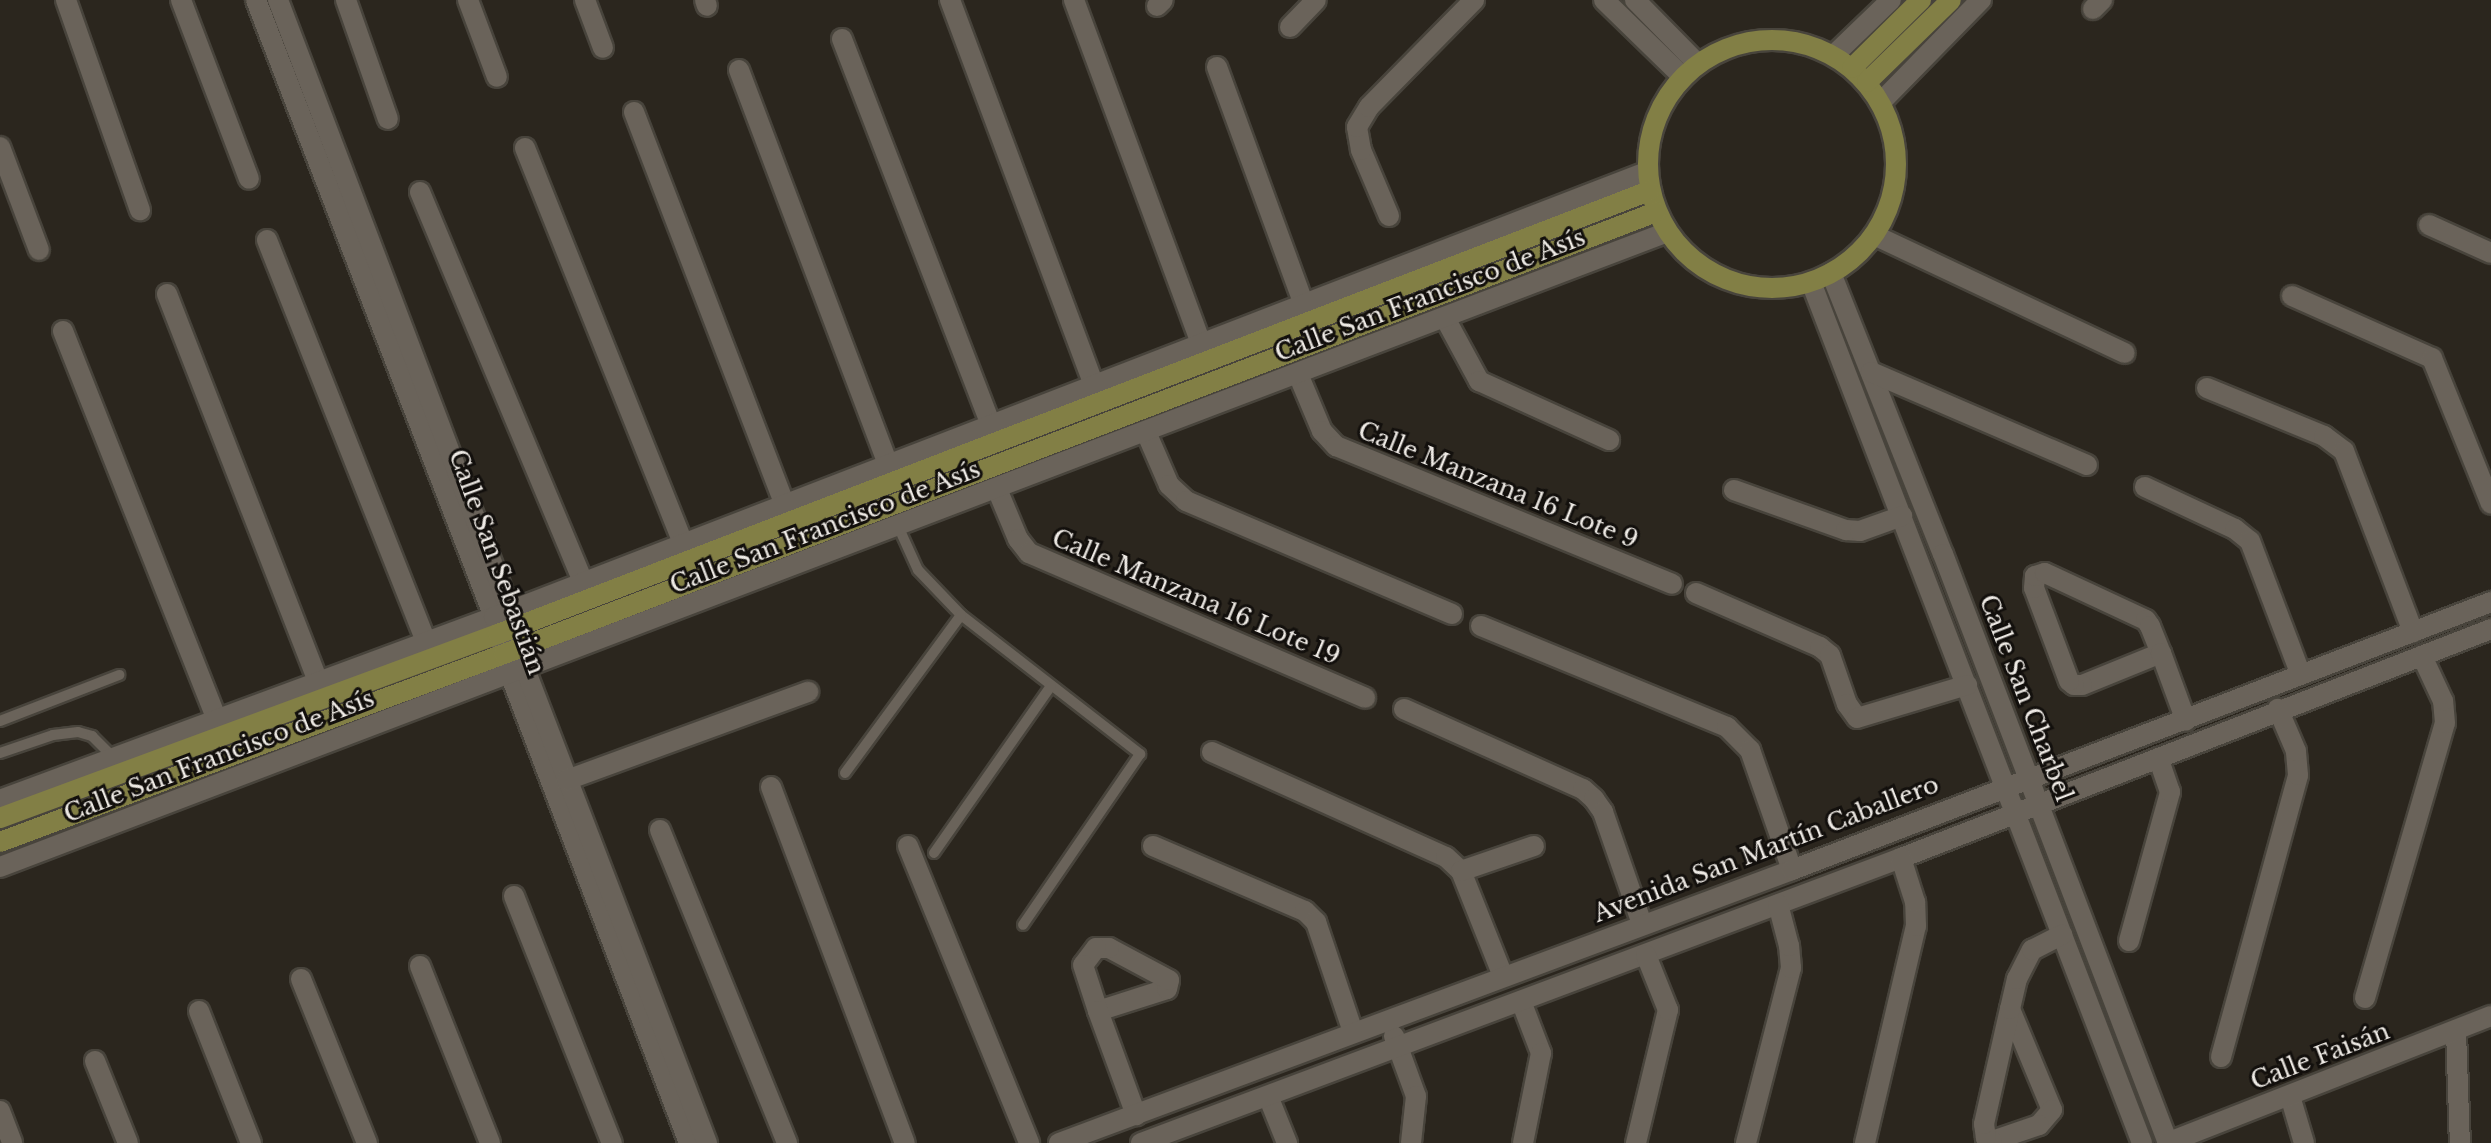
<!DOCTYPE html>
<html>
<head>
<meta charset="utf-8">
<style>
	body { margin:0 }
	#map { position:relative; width:2491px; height:1143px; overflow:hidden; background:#2b261e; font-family:"Libre Baskerville",serif }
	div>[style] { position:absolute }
	.roads { filter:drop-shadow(2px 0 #48443c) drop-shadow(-2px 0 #48443c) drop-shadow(0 2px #48443c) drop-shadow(0 -2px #48443c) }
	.service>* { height:10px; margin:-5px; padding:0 5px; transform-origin:5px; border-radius:5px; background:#6a635a }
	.minor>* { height:20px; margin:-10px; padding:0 10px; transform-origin:10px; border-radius:10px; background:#6a635a }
	.tertiary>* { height:20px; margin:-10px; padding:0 10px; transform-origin:10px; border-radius:10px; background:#6a635a }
	.secondary>* { height:20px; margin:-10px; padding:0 10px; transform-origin:10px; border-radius:10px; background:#827f45 }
	.secondary>.ring { margin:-10px; padding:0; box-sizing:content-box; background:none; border:20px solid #827f45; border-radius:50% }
	span { translate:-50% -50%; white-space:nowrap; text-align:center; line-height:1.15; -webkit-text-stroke:6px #120f0c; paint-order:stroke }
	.street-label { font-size:24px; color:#eeeae5 }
</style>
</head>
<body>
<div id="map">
	<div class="roads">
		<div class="service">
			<div style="left:898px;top:526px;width:48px;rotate:65.6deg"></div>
			<div style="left:918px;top:570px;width:62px;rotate:46.3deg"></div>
			<div style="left:961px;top:615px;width:227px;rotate:37.8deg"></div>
			<div style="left:1140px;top:754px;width:207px;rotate:124.4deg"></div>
			<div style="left:0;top:721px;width:128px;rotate:-21.1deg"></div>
			<div style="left:0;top:753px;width:56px;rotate:-18.8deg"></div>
			<div style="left:53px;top:735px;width:25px;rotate:-7deg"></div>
			<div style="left:78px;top:732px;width:15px;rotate:16deg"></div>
			<div style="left:92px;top:736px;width:30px;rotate:45deg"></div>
			<div style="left:845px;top:773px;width:196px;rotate:-53.7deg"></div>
			<div style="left:934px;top:853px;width:204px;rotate:-55deg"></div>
		</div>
		<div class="minor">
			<div style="left:66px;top:0;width:223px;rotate:70.6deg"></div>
			<div style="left:181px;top:0;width:191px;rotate:69.2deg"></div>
			<div style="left:256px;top:0;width:661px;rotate:68.91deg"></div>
			<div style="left:494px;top:617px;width:59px;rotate:74.3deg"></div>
			<div style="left:510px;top:674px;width:502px;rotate:69.11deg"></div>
			<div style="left:278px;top:0;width:653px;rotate:69.18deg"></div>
			<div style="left:510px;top:610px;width:61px;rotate:75.7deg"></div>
			<div style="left:525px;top:669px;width:508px;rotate:68.99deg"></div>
			<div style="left:346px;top:0;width:126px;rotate:70.6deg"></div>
			<div style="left:468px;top:0;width:82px;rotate:69.4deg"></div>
			<div style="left:585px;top:0;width:51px;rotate:69.4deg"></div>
			<div style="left:705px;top:0;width:6px;rotate:72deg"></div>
			<div style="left:950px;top:0;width:412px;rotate:69.5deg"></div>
			<div style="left:1074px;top:0;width:367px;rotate:69.7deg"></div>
			<div style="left:1604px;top:0;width:109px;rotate:44.3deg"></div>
			<div style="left:1635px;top:0;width:88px;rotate:45.5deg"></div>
			<div style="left:1157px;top:6px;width:8px;rotate:-45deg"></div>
			<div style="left:2093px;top:9px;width:13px;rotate:-45deg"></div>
			<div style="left:1290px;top:27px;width:37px;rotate:-46deg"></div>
			<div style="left:842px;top:39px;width:414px;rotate:68.9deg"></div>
			<div style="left:1217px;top:67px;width:253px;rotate:69.9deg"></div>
			<div style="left:739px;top:70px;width:422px;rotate:69.3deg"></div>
			<div style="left:634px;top:112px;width:421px;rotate:69deg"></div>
			<div style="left:0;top:147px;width:110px;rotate:69.3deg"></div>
			<div style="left:525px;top:148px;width:426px;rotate:68.2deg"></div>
			<div style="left:420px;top:192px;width:423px;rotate:67.3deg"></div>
			<div style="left:1389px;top:216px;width:72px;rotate:-113deg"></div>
			<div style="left:1361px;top:150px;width:23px;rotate:-100deg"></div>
			<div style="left:1357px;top:127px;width:23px;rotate:-59deg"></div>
			<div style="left:1369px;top:107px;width:150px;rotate:-45.5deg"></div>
			<div style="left:2429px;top:225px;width:68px;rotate:24.3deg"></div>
			<div style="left:1874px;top:235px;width:277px;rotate:25.2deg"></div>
			<div style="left:267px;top:240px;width:432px;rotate:68.4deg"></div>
			<div style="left:1831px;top:273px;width:302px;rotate:68.3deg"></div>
			<div style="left:1943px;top:554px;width:631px;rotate:69.09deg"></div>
			<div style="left:1811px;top:282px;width:922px;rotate:68.97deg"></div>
			<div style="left:167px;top:294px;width:416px;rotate:68.7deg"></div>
			<div style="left:2292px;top:296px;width:153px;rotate:23.9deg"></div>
			<div style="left:2432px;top:358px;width:157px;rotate:68deg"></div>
			<div style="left:1445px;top:318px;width:72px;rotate:61.6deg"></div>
			<div style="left:1479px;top:381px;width:143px;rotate:24.4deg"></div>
			<div style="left:63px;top:331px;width:418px;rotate:68.4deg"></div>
			<div style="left:1871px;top:372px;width:235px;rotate:23.3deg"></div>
			<div style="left:1298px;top:374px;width:62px;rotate:67.2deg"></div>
			<div style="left:1322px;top:431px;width:21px;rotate:47deg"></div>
			<div style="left:1336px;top:446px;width:363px;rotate:22.3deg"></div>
			<div style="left:2207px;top:388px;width:126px;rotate:22.3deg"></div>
			<div style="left:2324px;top:436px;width:25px;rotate:37deg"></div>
			<div style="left:2344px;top:451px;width:194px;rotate:69.1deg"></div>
			<div style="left:1146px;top:432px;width:58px;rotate:66.5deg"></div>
			<div style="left:1169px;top:485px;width:23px;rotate:43deg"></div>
			<div style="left:1186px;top:501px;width:289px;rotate:23deg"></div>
			<div style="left:2145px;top:487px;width:99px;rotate:25deg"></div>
			<div style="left:2235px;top:529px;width:19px;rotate:39deg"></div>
			<div style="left:2250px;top:541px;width:143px;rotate:69.2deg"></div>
			<div style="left:997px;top:489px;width:54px;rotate:67.2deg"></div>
			<div style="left:1018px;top:539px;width:18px;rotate:52deg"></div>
			<div style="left:1029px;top:553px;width:366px;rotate:23.3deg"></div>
			<div style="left:1734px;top:490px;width:119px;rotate:19.7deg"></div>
			<div style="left:1846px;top:530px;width:14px;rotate:4deg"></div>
			<div style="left:1860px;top:531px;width:45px;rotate:-19.7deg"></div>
			<div style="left:1696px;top:593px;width:135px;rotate:23.5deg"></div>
			<div style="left:1820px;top:647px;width:13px;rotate:39deg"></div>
			<div style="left:1830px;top:655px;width:52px;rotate:70.9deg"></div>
			<div style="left:1847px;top:704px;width:17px;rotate:54deg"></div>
			<div style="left:1857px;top:718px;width:115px;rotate:-16.7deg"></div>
			<div style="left:1481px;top:626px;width:266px;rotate:22.3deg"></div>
			<div style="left:1727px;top:727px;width:33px;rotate:45deg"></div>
			<div style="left:1750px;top:750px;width:127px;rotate:70.7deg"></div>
			<div style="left:2161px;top:653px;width:85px;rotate:157.9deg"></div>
			<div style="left:2082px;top:685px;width:8px;rotate:180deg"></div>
			<div style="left:2074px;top:685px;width:6px;rotate:-141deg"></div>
			<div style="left:2069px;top:681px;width:99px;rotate:-110.6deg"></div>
			<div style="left:2034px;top:588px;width:12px;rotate:-85deg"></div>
			<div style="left:2035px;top:576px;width:10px;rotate:-17deg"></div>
			<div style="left:2045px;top:573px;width:111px;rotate:25deg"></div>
			<div style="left:2146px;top:620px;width:7px;rotate:56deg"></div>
			<div style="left:2150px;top:626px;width:29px;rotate:68deg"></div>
			<div style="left:2161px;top:653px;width:72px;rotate:69.8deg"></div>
			<div style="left:1404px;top:709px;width:196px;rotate:24.1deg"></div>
			<div style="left:1583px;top:789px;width:15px;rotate:42deg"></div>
			<div style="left:1594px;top:799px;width:16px;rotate:55deg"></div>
			<div style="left:1603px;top:812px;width:119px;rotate:70.8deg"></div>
			<div style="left:1212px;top:752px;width:256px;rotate:24.2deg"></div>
			<div style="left:1446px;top:857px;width:21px;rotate:43deg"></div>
			<div style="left:1461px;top:871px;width:113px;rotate:68.2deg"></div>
			<div style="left:567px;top:780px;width:257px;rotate:-20.1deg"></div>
			<div style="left:771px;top:787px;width:380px;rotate:69.4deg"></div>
			<div style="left:660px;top:830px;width:338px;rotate:67.9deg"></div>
			<div style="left:908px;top:846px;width:321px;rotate:67.8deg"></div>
			<div style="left:1153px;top:846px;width:165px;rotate:23.2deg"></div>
			<div style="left:1305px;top:911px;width:16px;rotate:45deg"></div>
			<div style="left:1316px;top:922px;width:116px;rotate:71.4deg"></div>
			<div style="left:1461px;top:871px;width:77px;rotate:-18.9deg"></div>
			<div style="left:514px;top:896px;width:266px;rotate:68.4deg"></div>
			<div style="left:2129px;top:941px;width:155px;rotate:-74.6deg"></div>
			<div style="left:2170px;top:792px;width:36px;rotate:-109deg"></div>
			<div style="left:420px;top:966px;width:190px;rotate:68.4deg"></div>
			<div style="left:301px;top:979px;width:177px;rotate:68.1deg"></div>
			<div style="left:2365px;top:998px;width:286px;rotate:-73.8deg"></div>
			<div style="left:2445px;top:723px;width:22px;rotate:-95deg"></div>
			<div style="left:2443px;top:701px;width:50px;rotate:-115deg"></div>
			<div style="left:1521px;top:1001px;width:56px;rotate:69deg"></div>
			<div style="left:1541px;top:1053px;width:92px;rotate:101.3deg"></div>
			<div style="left:2010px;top:1009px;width:109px;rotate:67.4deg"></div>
			<div style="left:2052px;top:1110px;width:20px;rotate:131deg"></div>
			<div style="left:2039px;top:1125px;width:50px;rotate:161.2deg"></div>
			<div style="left:1992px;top:1141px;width:7px;rotate:-153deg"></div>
			<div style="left:1986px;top:1138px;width:14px;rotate:-98deg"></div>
			<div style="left:1984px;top:1124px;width:118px;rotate:-77.3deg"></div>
			<div style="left:2010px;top:1009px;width:31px;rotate:-77deg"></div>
			<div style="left:2017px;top:979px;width:33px;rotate:-63deg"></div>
			<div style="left:2032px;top:950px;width:34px;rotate:-27deg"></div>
			<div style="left:199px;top:1011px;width:142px;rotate:68.5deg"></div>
			<div style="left:1098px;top:1011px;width:72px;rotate:-17.7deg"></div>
			<div style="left:1167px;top:989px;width:9px;rotate:-77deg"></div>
			<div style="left:1169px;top:980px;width:68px;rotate:-151.9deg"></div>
			<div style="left:1109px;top:948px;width:13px;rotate:180deg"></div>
			<div style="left:1096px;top:948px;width:21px;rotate:127deg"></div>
			<div style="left:1083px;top:965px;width:48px;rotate:71.9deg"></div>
			<div style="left:1098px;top:1011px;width:111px;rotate:69.9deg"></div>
			<div style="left:2456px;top:1031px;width:112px;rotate:88deg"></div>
			<div style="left:1394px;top:1036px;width:64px;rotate:69.9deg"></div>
			<div style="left:1416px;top:1096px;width:47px;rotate:96.1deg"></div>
			<div style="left:2221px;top:1057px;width:292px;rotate:-74.7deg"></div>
			<div style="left:2298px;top:775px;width:24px;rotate:-95deg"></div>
			<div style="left:2296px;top:751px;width:46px;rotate:-113.2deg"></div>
			<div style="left:95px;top:1061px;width:88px;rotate:68.1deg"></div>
			<div style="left:1268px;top:1096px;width:51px;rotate:68deg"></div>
			<div style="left:2290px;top:1096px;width:49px;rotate:73.4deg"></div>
			<div style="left:0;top:1111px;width:34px;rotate:69deg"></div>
			<div style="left:1059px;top:1143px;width:782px;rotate:-20.43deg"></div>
			<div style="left:1792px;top:870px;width:749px;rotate:-20.98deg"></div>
			<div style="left:1141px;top:1143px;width:812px;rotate:-20.56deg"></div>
			<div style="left:1901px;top:858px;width:633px;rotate:-21.21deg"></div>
			<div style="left:1636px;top:1143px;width:137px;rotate:-76.5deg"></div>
			<div style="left:1668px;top:1010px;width:59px;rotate:-111.8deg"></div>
			<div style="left:1746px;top:1143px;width:181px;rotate:-75.6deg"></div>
			<div style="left:1791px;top:968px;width:22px;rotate:-95deg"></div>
			<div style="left:1789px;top:946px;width:43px;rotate:-104.7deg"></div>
			<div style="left:1865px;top:1143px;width:223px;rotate:-76.8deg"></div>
			<div style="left:1916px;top:926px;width:24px;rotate:-92deg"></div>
			<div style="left:1915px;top:902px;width:46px;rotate:-107.7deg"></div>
			<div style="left:2167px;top:1143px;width:348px;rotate:-21.4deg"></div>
		</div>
		<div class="tertiary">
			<div style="left:1834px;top:55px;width:79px;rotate:-44deg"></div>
			<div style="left:1881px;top:102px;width:143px;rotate:-45.6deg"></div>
			<div style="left:0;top:800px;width:527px;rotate:-20.33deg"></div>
			<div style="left:494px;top:617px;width:1235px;rotate:-21.12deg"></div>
			<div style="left:0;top:867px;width:1784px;rotate:-20.85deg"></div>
		</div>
		<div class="secondary">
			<div class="ring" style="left:1648px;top:40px;width:228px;height:228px"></div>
			<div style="left:1852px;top:68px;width:97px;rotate:-44.6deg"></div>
			<div style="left:1867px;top:82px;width:117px;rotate:-44.3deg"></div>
			<div style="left:0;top:818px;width:531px;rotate:-20.28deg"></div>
			<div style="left:498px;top:634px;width:1233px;rotate:-21.05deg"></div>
			<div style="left:0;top:842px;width:538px;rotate:-20.46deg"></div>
			<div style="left:504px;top:654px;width:1234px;rotate:-20.99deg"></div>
		</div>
	</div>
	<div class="street-label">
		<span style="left:1430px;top:295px;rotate:-21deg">Calle San Francisco de Asís</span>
		<span style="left:1498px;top:485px;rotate:22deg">Calle Manzana 16 Lote 9</span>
		<span style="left:825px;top:527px;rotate:-21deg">Calle San Francisco de Asís</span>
		<span style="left:497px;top:562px;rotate:70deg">Calle San Sebastián</span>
		<span style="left:1196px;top:597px;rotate:23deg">Calle Manzana 16 Lote 19</span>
		<span style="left:2026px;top:698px;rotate:69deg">Calle San Charbel</span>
		<span style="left:219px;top:756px;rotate:-21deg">Calle San Francisco de Asís</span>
		<span style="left:1766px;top:849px;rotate:-21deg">Avenida San Martín Caballero</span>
		<span style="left:2320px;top:1056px;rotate:-21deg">Calle Faisán</span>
	</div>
</div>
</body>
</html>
